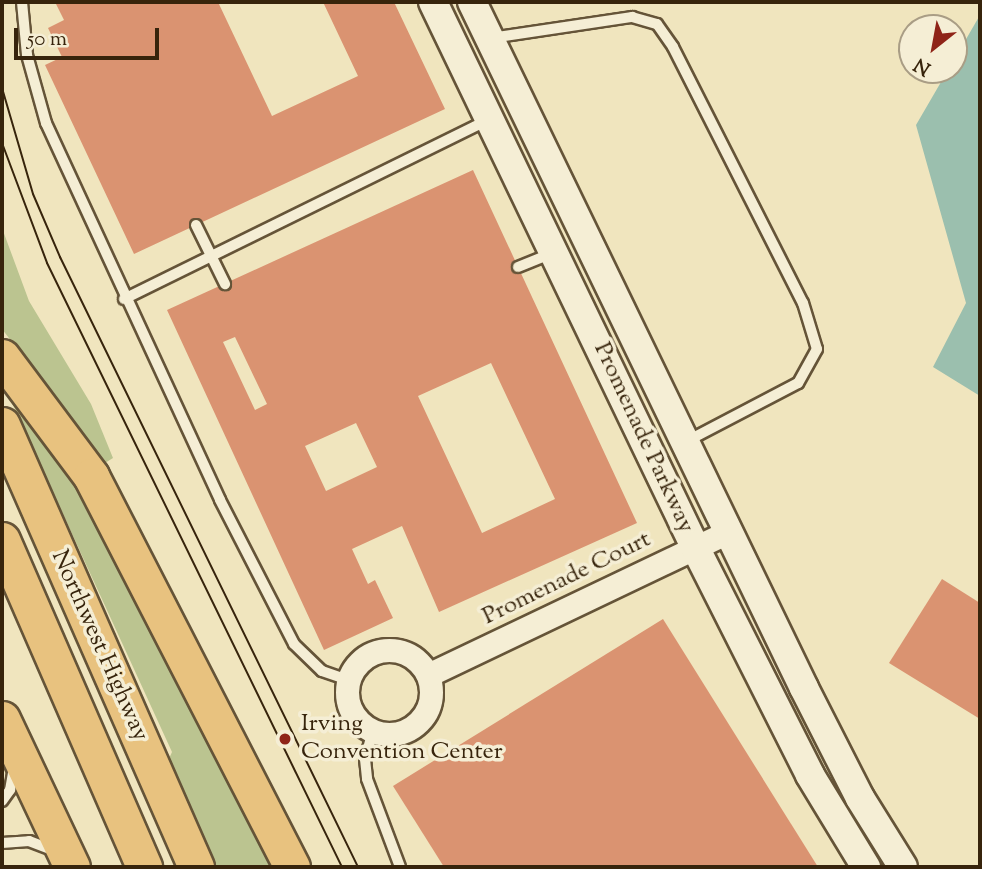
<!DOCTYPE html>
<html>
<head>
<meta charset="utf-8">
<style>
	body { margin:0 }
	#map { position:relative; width:982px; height:869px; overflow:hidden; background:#f0e5be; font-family:"Sorts Mill Goudy",serif }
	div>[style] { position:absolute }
	.green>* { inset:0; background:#bbc490 }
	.water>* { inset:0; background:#9bbfae }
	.building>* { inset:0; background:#da9371 }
	.roads { filter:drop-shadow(2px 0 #655438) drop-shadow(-2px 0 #655438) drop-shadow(0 2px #655438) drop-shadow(0 -2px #655438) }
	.service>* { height:10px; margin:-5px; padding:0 5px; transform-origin:5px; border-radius:5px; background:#f5eed5 }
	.minor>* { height:23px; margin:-11.5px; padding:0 11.5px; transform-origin:11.5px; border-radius:11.5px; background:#f5eed5 }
	.minor>.ring { margin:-11.5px; padding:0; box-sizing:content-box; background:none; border:23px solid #f5eed5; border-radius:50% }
	.tertiary>* { height:28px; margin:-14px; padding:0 14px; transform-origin:14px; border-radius:14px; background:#f5eed5 }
	.primary>* { height:35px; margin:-17.5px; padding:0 17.5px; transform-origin:17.5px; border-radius:17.5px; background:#e8c27f }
	.tram>* { height:2px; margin:-1px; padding:0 1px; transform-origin:1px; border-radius:1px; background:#37240c }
	.dots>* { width:19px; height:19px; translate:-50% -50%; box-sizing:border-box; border:4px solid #f5eed5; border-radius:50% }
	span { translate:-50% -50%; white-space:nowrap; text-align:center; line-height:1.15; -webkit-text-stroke:7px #f5eed5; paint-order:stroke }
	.street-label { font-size:24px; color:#37240c }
	.poi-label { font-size:24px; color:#37240c }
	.left { translate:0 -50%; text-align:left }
	.frame { position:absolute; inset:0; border:4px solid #37240c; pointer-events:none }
	.north { position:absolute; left:898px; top:14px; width:70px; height:70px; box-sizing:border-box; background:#f5eed5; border:2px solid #a99d85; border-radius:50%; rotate:211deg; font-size:19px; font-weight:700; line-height:28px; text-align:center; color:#37240c }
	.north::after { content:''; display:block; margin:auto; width:24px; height:32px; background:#8f2418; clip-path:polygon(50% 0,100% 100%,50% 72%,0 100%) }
	.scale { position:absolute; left:14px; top:28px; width:145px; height:32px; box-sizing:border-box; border:4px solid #37240c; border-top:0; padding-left:9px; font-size:21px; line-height:24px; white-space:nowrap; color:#37240c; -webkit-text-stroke:5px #f5eed5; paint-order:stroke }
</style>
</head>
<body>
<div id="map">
	<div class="green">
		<div style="clip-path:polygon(2px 228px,29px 301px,91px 404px,113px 458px,105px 463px,2px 329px)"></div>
		<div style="clip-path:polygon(2px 381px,78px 470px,280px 867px,214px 867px,167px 763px,172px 752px)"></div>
	</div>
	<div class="water">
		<div style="clip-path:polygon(980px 15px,980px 396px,933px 367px,966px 303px,916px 125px,948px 70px,954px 70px,954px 60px)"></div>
	</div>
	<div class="building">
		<div style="clip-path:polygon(55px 2px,218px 2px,272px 116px,358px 76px,323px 2px,394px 2px,445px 109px,134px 254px,45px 65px,62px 57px,48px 28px,64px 20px)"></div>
		<div style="clip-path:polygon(evenodd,473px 170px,637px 523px,439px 612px,402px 526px,352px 549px,368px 584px,375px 580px,393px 618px,324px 650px,167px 310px,473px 170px,235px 337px,267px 404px,255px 410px,223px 342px,235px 337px,473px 170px,491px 363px,555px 499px,482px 533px,418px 396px,491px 363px,473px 170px,356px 423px,377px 467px,326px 491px,305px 446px,356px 423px)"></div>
		<div style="clip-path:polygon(942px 579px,980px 603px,980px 719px,889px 663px)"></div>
		<div style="clip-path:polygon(663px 619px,818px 867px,444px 867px,393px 786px)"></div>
	</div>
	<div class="roads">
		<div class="service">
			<div style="left:22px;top:2px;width:53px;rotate:84.6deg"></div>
			<div style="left:27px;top:55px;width:71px;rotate:74.4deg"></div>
			<div style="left:46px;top:123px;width:415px;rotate:65.2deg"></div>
			<div style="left:220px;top:500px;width:162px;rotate:62.8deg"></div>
			<div style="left:294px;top:644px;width:39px;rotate:44deg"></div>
			<div style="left:322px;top:671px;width:28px;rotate:19deg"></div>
			<div style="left:491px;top:38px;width:143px;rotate:-8.5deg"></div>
			<div style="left:632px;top:17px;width:26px;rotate:16deg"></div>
			<div style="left:657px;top:24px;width:28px;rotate:55deg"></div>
			<div style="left:673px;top:47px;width:287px;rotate:63.1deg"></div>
			<div style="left:803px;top:303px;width:48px;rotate:73.1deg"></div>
			<div style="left:817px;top:349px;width:39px;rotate:119deg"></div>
			<div style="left:798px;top:383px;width:127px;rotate:152.4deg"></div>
			<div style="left:196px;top:225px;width:66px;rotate:63.8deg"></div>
			<div style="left:518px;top:267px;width:38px;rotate:-22deg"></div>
			<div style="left:124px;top:299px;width:405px;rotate:-26.2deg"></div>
			<div style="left:373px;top:731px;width:29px;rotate:106deg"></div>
			<div style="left:365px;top:759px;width:20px;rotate:84deg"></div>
			<div style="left:367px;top:779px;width:94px;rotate:69.4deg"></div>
			<div style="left:2px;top:801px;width:14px;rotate:-54deg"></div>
			<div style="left:10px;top:790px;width:22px;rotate:-80deg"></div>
			<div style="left:2px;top:843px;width:27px;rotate:-4deg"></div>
			<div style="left:29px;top:841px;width:26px;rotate:21deg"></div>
		</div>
		<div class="minor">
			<div class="ring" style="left:347px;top:650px;width:61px;height:61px"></div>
			<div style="left:428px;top:675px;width:332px;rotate:-25.5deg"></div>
		</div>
		<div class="tertiary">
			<div style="left:433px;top:2px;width:605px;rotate:64.32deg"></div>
			<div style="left:695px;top:547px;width:255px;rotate:63.2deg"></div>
			<div style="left:810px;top:775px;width:108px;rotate:58.7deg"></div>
			<div style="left:472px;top:2px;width:762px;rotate:64.17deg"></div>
			<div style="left:804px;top:688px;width:123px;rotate:63deg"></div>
			<div style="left:860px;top:798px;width:81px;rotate:58.1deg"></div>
		</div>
		<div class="primary">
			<div style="left:2px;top:357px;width:149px;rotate:53.2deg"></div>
			<div style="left:91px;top:476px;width:440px;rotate:62.8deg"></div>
			<div style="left:2px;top:425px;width:483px;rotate:66.3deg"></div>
			<div style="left:2px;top:540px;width:357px;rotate:66.5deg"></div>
			<div style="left:2px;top:719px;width:164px;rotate:64.7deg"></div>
		</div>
	</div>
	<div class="tram">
		<div style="left:2px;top:88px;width:110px;rotate:73.7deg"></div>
		<div style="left:33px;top:194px;width:69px;rotate:66.8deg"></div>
		<div style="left:60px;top:257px;width:679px;rotate:63.96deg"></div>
		<div style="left:2px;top:143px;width:128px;rotate:69.4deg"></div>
		<div style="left:47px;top:263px;width:672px;rotate:63.97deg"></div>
	</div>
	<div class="dots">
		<div style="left:285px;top:739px;background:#8f2418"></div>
	</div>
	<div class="street-label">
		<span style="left:643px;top:438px;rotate:65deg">Promenade Parkway</span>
		<span style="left:567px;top:579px;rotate:-26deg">Promenade Court</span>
		<span style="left:99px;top:646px;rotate:66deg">Northwest Highway</span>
	</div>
	<div class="poi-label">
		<span class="left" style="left:301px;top:739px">Irving<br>Convention Center</span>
	</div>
	<div class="frame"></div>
	<div class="north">N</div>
	<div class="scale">50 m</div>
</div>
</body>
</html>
